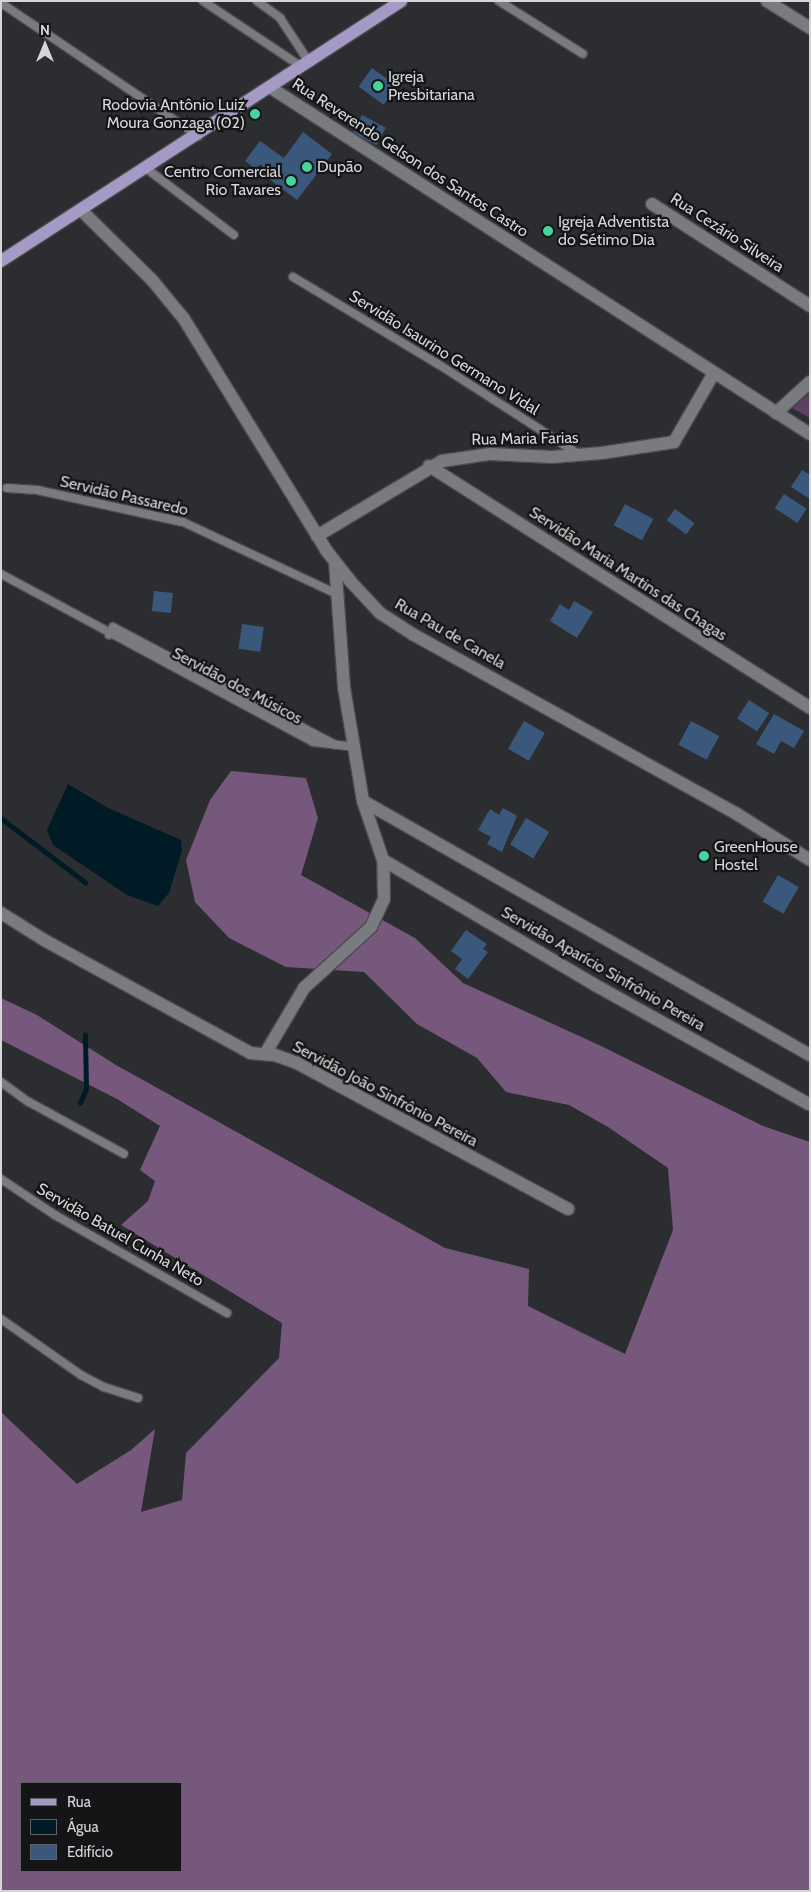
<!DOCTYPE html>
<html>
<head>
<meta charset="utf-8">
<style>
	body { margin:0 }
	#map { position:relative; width:811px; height:1892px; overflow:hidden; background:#2c2d30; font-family:Cabin,sans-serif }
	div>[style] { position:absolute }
	.green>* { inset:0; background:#5c4162 }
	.forest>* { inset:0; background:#76587d }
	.water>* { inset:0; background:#001a26 }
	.stream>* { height:4.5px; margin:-2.25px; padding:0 2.25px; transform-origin:2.25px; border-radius:2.25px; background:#001a26 }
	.building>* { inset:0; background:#3a587b; transform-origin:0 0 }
	.roads { filter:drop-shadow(1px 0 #4a4b4e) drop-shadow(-1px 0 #4a4b4e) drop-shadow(0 1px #4a4b4e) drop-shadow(0 -1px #4a4b4e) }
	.lane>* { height:8px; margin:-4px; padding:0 4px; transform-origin:4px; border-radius:4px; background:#7a7b7f }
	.street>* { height:12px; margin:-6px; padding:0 6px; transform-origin:6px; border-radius:6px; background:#7a7b7f }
	.secondary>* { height:12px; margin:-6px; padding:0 6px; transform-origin:6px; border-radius:6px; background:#7a7b7f }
	.primary>* { height:12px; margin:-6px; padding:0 6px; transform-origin:6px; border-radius:6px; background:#a599c5 }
	.dots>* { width:14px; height:14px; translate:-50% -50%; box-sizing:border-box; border:2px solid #151517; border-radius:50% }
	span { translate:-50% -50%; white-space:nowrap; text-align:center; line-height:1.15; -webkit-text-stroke:4.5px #151517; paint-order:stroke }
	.poi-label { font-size:16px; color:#d5d6d8 }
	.left { translate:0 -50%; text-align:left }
	.right { translate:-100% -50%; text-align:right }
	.street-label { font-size:16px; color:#d5d6d8 }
	.frame { position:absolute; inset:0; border:2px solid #d5d6d8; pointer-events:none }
	.legend { position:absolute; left:20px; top:1782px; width:162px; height:90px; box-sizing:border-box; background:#151517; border:1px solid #626264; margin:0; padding:6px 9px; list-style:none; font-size:15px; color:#d5d6d8 }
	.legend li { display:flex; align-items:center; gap:10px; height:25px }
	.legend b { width:25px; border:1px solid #626264 }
	.north { position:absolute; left:20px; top:20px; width:50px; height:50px; -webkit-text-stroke:4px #151517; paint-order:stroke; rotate:0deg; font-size:14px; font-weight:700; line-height:20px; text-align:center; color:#d5d6d8 }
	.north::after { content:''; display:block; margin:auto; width:18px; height:22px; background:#d5d6d8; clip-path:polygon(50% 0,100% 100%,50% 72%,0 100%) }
</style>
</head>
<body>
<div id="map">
	<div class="green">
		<div style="clip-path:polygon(810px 393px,810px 418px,792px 408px)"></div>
	</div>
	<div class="forest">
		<div style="clip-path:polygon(evenodd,231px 771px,306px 778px,318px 818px,301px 875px,415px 938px,463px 983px,599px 1045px,763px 1126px,810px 1142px,810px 1891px,1px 1891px,1px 1412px,77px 1484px,131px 1450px,155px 1429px,141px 1512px,182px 1500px,186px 1453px,279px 1358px,282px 1323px,121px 1225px,148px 1201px,155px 1181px,140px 1170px,160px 1126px,117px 1099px,1px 1040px,1px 998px,37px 1015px,116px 1065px,445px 1248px,529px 1269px,528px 1306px,625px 1354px,673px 1230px,668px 1168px,608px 1127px,569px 1105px,506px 1092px,477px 1058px,417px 1024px,364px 972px,286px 967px,229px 938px,195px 902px,186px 860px,210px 800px,231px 771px,21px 1783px,181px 1783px,181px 1871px,21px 1871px,21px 1783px)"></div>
	</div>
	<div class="water">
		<div style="clip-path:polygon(68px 784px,108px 808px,181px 840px,182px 851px,169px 893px,158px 906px,127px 895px,53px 845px,47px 830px)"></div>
	</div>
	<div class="stream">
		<div style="left:1px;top:818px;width:106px;rotate:37.3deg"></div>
		<div style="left:80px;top:1103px;width:15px;rotate:-67deg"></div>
		<div style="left:86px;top:1089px;width:54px;rotate:-91.1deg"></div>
	</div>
	<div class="building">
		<div style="left:372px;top:68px;width:31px;height:23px;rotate:36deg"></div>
		<div style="left:362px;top:115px;width:27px;height:20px;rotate:28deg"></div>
		<div style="clip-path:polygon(303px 132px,332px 154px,297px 200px,245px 161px,260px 141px,284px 158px)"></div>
		<div style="clip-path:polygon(802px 470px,810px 475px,810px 499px,791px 487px)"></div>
		<div style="left:784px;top:494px;width:27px;height:17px;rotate:33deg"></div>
		<div style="left:625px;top:504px;width:32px;height:24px;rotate:28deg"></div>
		<div style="left:675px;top:509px;width:24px;height:14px;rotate:36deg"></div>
		<div style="left:154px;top:591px;width:19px;height:20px;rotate:6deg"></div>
		<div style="clip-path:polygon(574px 601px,593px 612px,577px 638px,550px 621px,560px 604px,569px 610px)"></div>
		<div style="left:242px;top:624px;width:22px;height:25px;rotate:8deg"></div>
		<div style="left:749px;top:700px;width:24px;height:22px;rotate:33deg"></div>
		<div style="clip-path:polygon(774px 714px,804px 731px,794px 748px,781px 741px,774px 754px,756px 744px)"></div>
		<div style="left:524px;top:721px;width:24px;height:32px;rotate:30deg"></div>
		<div style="left:691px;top:721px;width:32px;height:27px;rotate:28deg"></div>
		<div style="clip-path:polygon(503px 808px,517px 816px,502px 852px,487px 844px,491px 837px,478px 830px,490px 809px,499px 815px)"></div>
		<div style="left:526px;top:818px;width:27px;height:31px;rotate:31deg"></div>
		<div style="left:778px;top:875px;width:24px;height:31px;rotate:30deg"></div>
		<div style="clip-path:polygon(466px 930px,487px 944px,483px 949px,488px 952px,468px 979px,455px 969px,462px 959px,451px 951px)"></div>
	</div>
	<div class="roads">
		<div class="lane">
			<div style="left:203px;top:1px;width:119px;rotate:33.7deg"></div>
			<div style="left:257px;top:1px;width:29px;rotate:36deg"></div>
			<div style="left:280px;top:18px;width:53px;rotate:56.6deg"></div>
			<div style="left:499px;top:1px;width:99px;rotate:32.2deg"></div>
			<div style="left:1px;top:3px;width:238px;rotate:34deg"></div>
			<div style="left:147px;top:169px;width:109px;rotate:37.2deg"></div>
			<div style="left:293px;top:277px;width:169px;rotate:31deg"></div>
			<div style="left:438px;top:364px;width:166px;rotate:32.7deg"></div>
			<div style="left:7px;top:488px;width:30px;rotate:4deg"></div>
			<div style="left:37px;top:490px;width:149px;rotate:12.4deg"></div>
			<div style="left:183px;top:522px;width:172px;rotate:25.1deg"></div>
			<div style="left:1px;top:574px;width:354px;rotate:28.3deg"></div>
			<div style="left:313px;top:742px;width:43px;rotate:6.6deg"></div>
			<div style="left:109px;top:635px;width:9px;rotate:-63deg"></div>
			<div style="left:113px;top:627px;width:252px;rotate:27.9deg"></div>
			<div style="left:1px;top:1082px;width:34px;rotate:36deg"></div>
			<div style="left:29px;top:1102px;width:108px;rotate:28.7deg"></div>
			<div style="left:1px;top:1179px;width:65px;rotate:33.7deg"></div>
			<div style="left:55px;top:1215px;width:198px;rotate:29.7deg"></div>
			<div style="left:1px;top:1319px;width:98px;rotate:35deg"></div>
			<div style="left:81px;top:1375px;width:26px;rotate:28deg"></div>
			<div style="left:104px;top:1387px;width:36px;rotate:18deg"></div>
		</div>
		<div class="street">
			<div style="left:767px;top:1px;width:51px;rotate:32.1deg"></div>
			<div style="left:271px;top:88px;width:640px;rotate:32.7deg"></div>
			<div style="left:652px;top:204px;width:188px;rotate:32.8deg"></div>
			<div style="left:776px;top:413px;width:46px;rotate:-42.4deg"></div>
			<div style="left:429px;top:466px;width:451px;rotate:32.4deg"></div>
			<div style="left:317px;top:536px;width:146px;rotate:-31deg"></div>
			<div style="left:442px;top:461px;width:49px;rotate:-8.3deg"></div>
			<div style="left:490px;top:454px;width:62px;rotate:2.8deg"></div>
			<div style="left:552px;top:457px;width:50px;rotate:-4.6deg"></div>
			<div style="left:602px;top:453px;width:73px;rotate:-8.7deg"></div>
			<div style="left:674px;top:442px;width:80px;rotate:-59.9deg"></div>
			<div style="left:363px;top:801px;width:514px;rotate:29.61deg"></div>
			<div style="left:383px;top:860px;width:246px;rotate:30.5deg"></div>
			<div style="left:595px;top:985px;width:245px;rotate:29.1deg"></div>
			<div style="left:1px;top:913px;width:51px;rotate:32.1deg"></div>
			<div style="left:44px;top:940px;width:235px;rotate:28.7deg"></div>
			<div style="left:250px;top:1053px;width:25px;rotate:5deg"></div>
			<div style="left:275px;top:1055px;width:23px;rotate:20deg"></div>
			<div style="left:297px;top:1063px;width:308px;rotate:28.3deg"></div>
			<div style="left:265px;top:1054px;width:77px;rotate:-59.4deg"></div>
			<div style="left:304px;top:988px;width:91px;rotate:-42.3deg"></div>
			<div style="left:371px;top:927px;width:31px;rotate:-65deg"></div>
			<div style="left:384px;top:899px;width:39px;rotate:-91deg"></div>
			<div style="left:383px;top:860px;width:62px;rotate:-108.7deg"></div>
			<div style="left:363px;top:801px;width:116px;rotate:-99.5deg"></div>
			<div style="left:344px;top:687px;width:125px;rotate:-94.1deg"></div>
		</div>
		<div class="secondary">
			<div style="left:81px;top:210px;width:100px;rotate:44.6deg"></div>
			<div style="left:152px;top:280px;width:50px;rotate:50.6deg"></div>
			<div style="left:184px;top:319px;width:271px;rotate:58.4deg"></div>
			<div style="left:326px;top:550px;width:41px;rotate:52deg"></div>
			<div style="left:351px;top:582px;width:42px;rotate:46.9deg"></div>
			<div style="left:380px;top:613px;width:40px;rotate:32.9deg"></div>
			<div style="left:414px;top:635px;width:369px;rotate:29deg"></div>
			<div style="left:737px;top:814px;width:86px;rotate:32.2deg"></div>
		</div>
		<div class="primary">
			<div style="left:1px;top:261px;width:477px;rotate:-33deg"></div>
		</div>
	</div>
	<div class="dots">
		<div style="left:378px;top:86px;background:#46d49e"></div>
		<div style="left:255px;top:114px;background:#46d49e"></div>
		<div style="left:307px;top:167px;background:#46d49e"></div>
		<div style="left:291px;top:181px;background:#46d49e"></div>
		<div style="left:548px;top:231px;background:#46d49e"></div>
		<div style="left:704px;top:856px;background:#46d49e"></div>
	</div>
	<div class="poi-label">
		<span class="left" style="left:388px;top:86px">Igreja<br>Presbitariana</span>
		<span class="right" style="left:245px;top:114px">Rodovia Antônio Luiz<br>Moura Gonzaga (02)</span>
		<span class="left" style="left:317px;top:167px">Dupão</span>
		<span class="right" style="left:281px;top:181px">Centro Comercial<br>Rio Tavares</span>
		<span class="left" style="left:558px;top:231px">Igreja Adventista<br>do Sétimo Dia</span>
		<span class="left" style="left:714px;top:856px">GreenHouse<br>Hostel</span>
	</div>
	<div class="street-label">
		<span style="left:410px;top:158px;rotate:33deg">Rua Reverendo Gelson dos Santos Castro</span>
		<span style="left:727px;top:233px;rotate:33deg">Rua Cezário Silveira</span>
		<span style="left:444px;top:353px;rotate:32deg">Servidão Isaurino Germano Vidal</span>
		<span style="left:525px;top:439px;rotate:-1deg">Rua Maria Farias</span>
		<span style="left:124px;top:496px;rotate:13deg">Servidão Passaredo</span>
		<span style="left:628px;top:574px;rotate:33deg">Servidão Maria Martins das Chagas</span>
		<span style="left:450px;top:634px;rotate:30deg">Rua Pau de Canela</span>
		<span style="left:237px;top:686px;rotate:28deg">Servidão dos Músicos</span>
		<span style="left:603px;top:969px;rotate:30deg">Servidão Aparício Sinfrônio Pereira</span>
		<span style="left:385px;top:1094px;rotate:28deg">Servidão João Sinfrônio Pereira</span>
		<span style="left:120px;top:1235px;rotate:30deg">Servidão Batuel Cunha Neto</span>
	</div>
	<div class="frame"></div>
	<ul class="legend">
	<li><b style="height:6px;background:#a599c5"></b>Rua</li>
	<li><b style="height:14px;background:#001a26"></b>Água</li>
	<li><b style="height:14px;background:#3a587b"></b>Edifício</li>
	</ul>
	<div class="north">N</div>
</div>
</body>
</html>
